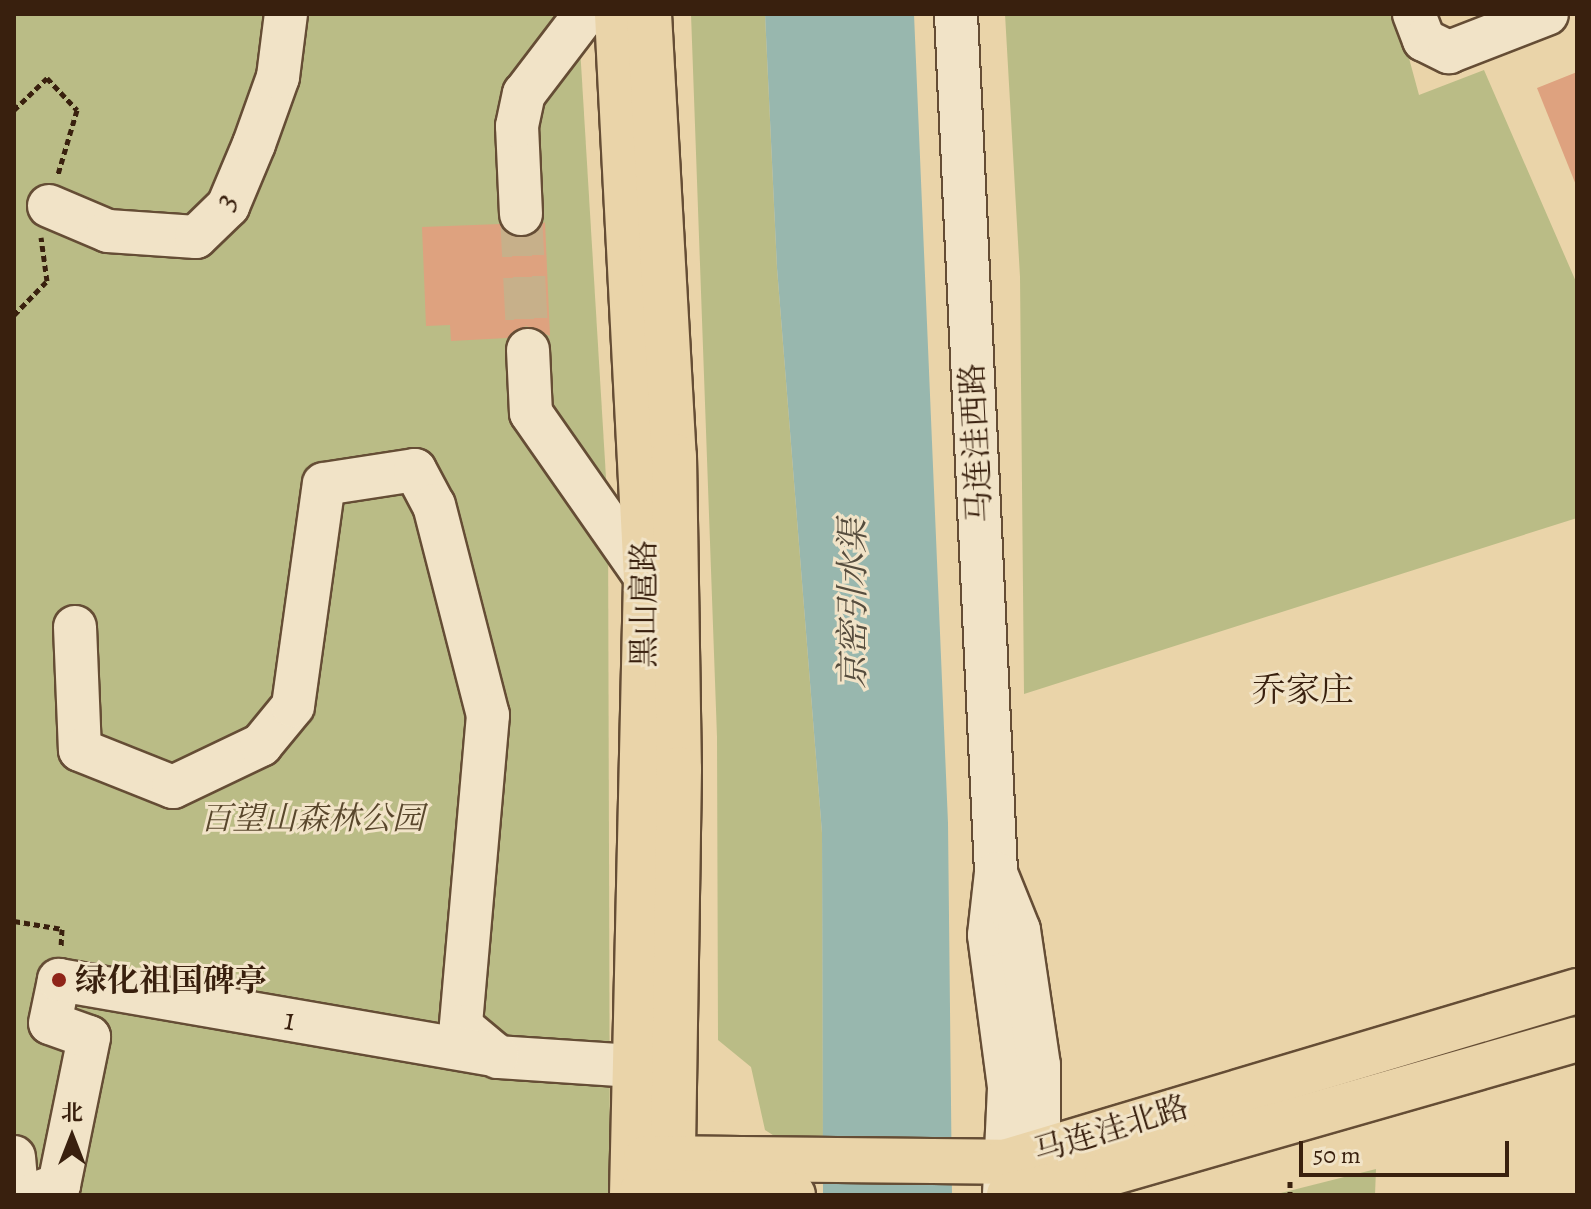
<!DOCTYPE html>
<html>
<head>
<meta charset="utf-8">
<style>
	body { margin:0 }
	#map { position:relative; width:1591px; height:1209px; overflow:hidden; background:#ead4a9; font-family:Alegreya,"Noto Serif SC",serif }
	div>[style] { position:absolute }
	.green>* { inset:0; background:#babc86 }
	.water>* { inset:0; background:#98b7ae }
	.building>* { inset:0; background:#dea27f }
	.minor-tunnel>* { height:42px; margin-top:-21px; transform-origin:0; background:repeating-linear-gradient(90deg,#c7b08a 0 42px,transparent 0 63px) }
	.path>* { height:5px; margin-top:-2.5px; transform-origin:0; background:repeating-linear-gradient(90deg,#39200e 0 6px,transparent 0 10px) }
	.roads { filter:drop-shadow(2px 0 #654d35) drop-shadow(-2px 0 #654d35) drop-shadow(0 2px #654d35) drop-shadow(0 -2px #654d35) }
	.minor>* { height:42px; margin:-21px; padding:0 21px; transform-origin:21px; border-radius:21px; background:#f1e3c7 }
	.major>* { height:44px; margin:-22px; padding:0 22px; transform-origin:22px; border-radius:22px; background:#ead4a9 }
	.dots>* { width:22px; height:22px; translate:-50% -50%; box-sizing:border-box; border:4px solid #f1e3c7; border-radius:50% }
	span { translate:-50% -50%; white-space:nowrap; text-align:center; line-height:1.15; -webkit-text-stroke:6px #f1e3c7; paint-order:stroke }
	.street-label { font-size:32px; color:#39200e }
	.park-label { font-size:32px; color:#59472c; font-style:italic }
	.poi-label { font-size:32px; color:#39200e; font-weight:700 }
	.left { translate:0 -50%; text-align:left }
	.water-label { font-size:34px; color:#564d3e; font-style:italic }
	.neighbourhood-label { font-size:34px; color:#39200e }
	.frame { position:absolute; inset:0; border:16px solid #39200e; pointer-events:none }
	.north { position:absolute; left:32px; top:1097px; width:80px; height:80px; -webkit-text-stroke:6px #f1e3c7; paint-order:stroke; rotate:0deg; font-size:22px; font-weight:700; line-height:32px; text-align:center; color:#39200e }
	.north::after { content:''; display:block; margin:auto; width:28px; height:36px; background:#39200e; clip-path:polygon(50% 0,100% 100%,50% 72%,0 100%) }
	.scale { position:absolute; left:1299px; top:1141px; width:210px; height:36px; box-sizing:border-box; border:4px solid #39200e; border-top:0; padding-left:10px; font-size:24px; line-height:28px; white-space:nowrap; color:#39200e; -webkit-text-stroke:6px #f1e3c7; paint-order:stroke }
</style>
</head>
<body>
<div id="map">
	<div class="green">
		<div style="clip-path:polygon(14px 14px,578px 14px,608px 511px,610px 1195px,14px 1195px)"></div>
		<div style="clip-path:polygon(691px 14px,765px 14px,777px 268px,822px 833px,823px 1147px,787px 1144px,765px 1130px,751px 1067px,718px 1040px,717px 737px)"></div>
		<div style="clip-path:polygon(1005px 14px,1397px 14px,1419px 95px,1484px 70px,1577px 284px,1577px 518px,1024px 694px,1020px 277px)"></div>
		<div style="clip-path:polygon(1376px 1169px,1375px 1195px,1273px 1195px)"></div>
	</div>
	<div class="water">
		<div style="clip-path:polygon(765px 14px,914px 14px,948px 823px,952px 1195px,823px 1195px,822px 833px,777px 268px)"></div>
	</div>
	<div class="building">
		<div style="clip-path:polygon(1577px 72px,1577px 185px,1576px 185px,1537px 88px)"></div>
		<div style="clip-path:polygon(545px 222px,550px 336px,526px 326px,507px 338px,451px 341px,450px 325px,426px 326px,422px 227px,500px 224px,521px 238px)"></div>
	</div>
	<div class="minor-tunnel">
		<div style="left:521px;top:214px;width:136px;rotate:87.1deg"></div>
	</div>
	<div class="path">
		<div style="left:14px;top:110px;width:46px;rotate:-44.1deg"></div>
		<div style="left:47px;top:78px;width:44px;rotate:46.8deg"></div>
		<div style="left:77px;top:110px;width:67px;rotate:106.5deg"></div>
		<div style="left:14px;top:315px;width:47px;rotate:-45.9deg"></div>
		<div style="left:47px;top:281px;width:44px;rotate:-97.8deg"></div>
		<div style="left:14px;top:921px;width:49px;rotate:9.5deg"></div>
		<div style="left:62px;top:929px;width:18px;rotate:93deg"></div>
		<div style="left:1290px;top:1181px;width:14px;rotate:90deg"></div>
	</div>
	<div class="roads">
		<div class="minor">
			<div style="left:956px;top:14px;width:860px;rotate:87.33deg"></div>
			<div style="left:1414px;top:14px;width:28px;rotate:69deg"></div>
			<div style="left:1424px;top:40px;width:28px;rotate:26deg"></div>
			<div style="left:1449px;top:52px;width:105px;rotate:-21.2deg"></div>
			<div style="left:49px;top:206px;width:64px;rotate:23deg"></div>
			<div style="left:108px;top:231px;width:88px;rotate:3.9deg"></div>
			<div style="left:196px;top:237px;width:45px;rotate:-44.1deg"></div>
			<div style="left:228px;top:206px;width:67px;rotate:-67.2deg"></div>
			<div style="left:254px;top:144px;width:71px;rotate:-70.3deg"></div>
			<div style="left:278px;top:77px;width:64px;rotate:-82.8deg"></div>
			<div style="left:521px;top:214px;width:88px;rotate:-92.6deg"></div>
			<div style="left:517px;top:126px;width:33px;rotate:-78deg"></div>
			<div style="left:524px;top:94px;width:101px;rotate:-52.7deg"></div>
			<div style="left:528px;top:350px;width:63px;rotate:87.3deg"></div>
			<div style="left:531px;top:413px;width:201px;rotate:55.1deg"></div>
			<div style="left:75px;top:627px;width:123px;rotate:87.7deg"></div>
			<div style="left:80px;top:750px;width:100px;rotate:21.7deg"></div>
			<div style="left:173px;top:787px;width:98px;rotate:-25.5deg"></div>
			<div style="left:261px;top:745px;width:50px;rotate:-50.6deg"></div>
			<div style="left:293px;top:706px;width:224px;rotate:-82.1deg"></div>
			<div style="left:324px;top:484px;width:92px;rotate:-8.7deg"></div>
			<div style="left:415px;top:470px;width:40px;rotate:62deg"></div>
			<div style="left:434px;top:505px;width:217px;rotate:75.6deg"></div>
			<div style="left:488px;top:715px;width:312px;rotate:95deg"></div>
			<div style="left:461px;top:1026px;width:48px;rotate:40deg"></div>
			<div style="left:498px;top:1057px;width:137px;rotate:3.8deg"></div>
			<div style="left:14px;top:1157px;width:38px;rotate:85deg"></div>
			<div style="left:1004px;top:1194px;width:107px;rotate:-87.3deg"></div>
			<div style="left:1009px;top:1087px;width:153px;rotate:-97.5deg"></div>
			<div style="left:989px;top:935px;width:62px;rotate:-83.6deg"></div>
			<div style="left:996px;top:873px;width:61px;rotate:68deg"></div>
			<div style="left:1019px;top:930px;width:136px;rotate:81.6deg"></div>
			<div style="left:1039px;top:1065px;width:121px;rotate:90deg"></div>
			<div style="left:31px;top:1195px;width:30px;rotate:-20deg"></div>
			<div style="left:59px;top:1185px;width:151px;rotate:-78.5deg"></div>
			<div style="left:89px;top:1037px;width:41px;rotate:-160.3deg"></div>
			<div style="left:50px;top:1023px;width:44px;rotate:-78.2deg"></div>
			<div style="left:59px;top:980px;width:445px;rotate:9.8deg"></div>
		</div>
		<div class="major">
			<div style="left:617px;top:14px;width:565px;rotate:87.06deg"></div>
			<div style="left:646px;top:578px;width:617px;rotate:91.3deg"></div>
			<div style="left:649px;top:14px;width:443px;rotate:86.8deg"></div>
			<div style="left:674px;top:456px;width:313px;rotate:89.1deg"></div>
			<div style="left:679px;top:769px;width:426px;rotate:90.9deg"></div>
			<div style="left:646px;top:1158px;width:358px;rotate:0.6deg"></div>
			<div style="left:1004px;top:1162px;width:598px;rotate:-16.62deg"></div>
			<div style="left:642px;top:1191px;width:151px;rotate:1.5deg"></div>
			<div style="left:1009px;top:1195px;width:100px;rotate:-12.1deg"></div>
			<div style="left:1107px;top:1174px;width:489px;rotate:-16deg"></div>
		</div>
	</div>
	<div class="dots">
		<div style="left:59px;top:980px;background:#8f2418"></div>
	</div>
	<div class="street-label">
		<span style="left:226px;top:201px;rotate:-57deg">3</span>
		<span style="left:976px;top:443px;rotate:-93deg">马连洼西路</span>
		<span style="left:644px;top:604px;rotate:-90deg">黑山扈路</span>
		<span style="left:290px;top:1019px;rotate:10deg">1</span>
		<span style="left:1111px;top:1129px;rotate:-17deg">马连洼北路</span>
	</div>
	<div class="park-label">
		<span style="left:312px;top:818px">百望山森林公园</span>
	</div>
	<div class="poi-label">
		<span class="left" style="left:75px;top:980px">绿化祖国碑亭</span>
	</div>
	<div class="water-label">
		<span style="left:853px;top:604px;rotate:-90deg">京密引水渠</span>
	</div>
	<div class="neighbourhood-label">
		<span style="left:1303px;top:690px">乔家庄</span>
	</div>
	<div class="frame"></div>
	<div class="north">北</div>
	<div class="scale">50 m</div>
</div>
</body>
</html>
